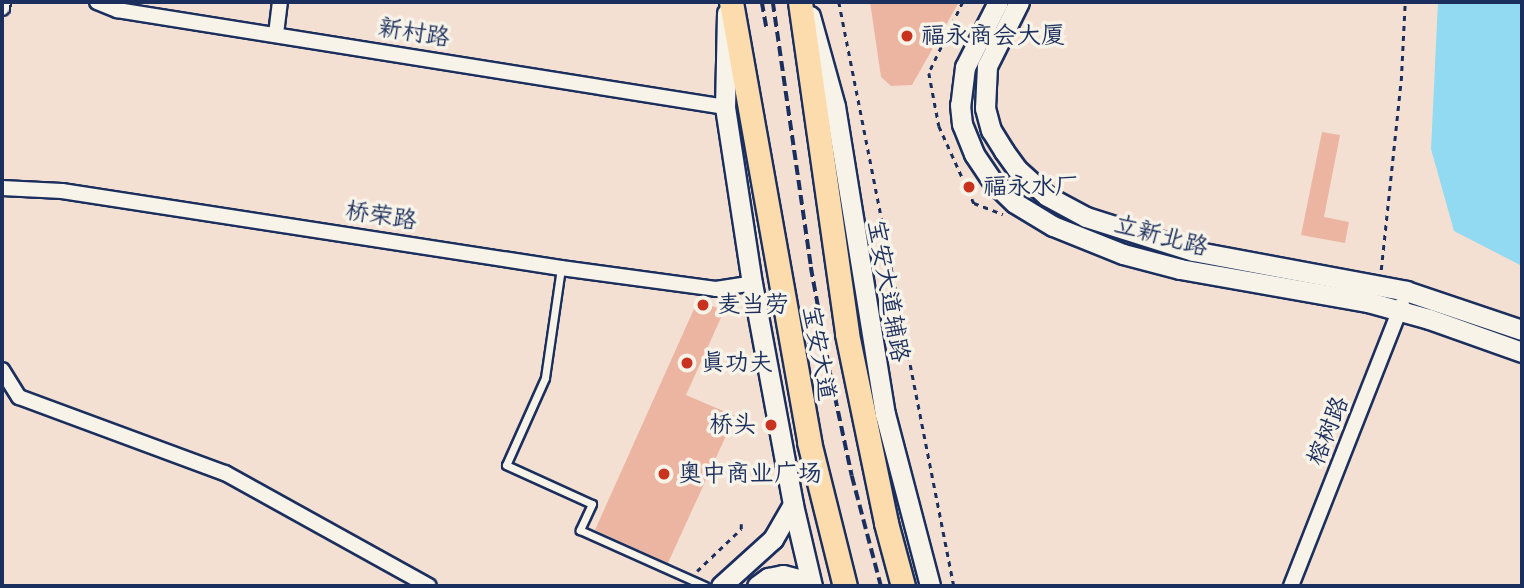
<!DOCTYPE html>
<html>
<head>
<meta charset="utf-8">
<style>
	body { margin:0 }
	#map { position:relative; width:1524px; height:588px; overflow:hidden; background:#f4e0d3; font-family:"Balsamiq Sans","LXGW WenKai TC",sans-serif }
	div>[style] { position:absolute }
	.water>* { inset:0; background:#91daf2 }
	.building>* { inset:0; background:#ecb5a2 }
	.path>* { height:2.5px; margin-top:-1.25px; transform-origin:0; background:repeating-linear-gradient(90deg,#1b2f5e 0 5px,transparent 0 10px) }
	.roads { filter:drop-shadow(2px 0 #1b2f5e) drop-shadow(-2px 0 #1b2f5e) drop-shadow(0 2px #1b2f5e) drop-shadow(0 -2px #1b2f5e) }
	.lane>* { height:7px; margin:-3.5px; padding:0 3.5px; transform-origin:3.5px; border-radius:3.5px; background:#f7f3e8 }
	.street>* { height:14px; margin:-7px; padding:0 7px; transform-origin:7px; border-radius:7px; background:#f7f3e8 }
	.secondary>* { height:19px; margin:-9.5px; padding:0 9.5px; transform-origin:9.5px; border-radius:9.5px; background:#f7f3e8 }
	.primary>* { height:23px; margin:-11.5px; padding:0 11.5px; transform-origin:11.5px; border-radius:11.5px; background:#fcdcac }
	.rail>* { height:3.5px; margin-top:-1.75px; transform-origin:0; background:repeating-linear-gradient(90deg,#1b2f5e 0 10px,transparent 0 15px) }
	.dots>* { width:19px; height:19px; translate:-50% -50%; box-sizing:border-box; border:4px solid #f7f3e8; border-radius:50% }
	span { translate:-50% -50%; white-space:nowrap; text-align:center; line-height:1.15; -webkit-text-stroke:7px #f7f3e8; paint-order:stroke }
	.street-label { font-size:24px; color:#1b2f5e }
	.poi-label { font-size:24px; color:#1b2f5e }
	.left { translate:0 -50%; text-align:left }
	.right { translate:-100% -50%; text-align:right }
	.frame { position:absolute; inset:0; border:4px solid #1b2f5e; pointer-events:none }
</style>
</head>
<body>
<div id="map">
	<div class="water">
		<div style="clip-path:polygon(1438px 2px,1522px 2px,1522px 266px,1454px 231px,1431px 149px)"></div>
	</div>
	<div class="building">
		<div style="clip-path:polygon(870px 2px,959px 2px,912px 85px,891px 86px,881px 77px)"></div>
		<div style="clip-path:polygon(1322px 132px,1340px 135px,1324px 217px,1349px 222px,1345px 243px,1301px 235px)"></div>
		<div style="clip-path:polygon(698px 300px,724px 311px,686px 395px,735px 416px,668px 563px,595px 530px)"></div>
	</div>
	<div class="path">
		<div style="left:839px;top:2px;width:595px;rotate:78.86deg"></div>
		<div style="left:963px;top:2px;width:79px;rotate:115.6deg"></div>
		<div style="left:929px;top:73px;width:54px;rotate:79.3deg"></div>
		<div style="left:939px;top:126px;width:85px;rotate:65.6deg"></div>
		<div style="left:974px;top:203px;width:31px;rotate:21deg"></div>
		<div style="left:1381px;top:270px;width:190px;rotate:-84deg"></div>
		<div style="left:1401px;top:81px;width:79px;rotate:-87.1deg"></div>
		<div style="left:807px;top:342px;width:25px;rotate:-12deg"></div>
		<div style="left:697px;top:571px;width:61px;rotate:-43.7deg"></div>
		<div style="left:741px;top:529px;width:5px;rotate:-90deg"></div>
	</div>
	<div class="roads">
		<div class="lane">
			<div style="left:561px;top:268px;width:111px;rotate:98.3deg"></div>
			<div style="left:545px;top:378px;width:95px;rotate:114.1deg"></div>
			<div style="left:506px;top:465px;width:94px;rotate:24.4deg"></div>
			<div style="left:592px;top:504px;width:29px;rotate:115deg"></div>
			<div style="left:580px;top:530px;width:137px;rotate:24.1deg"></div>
		</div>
		<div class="street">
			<div style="left:97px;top:2px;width:22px;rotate:22deg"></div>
			<div style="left:117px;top:10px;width:616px;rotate:9.06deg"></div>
			<div style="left:2px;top:8px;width:6px;rotate:-81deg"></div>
			<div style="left:276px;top:34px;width:32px;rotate:-83deg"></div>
			<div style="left:2px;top:188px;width:60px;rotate:2.9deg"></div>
			<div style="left:62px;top:191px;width:505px;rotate:8.77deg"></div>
			<div style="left:561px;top:268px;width:156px;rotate:7.7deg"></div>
			<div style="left:716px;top:289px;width:36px;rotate:-9deg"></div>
			<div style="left:2px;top:370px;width:32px;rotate:58deg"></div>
			<div style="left:19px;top:397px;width:220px;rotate:20.3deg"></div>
			<div style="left:225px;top:473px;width:233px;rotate:29deg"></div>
			<div style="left:1291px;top:586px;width:303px;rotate:-68.5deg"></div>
		</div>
		<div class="secondary">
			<div style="left:998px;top:2px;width:73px;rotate:116.9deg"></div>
			<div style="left:965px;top:67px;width:38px;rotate:97deg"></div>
			<div style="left:960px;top:105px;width:19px;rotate:84deg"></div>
			<div style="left:962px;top:124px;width:32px;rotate:68deg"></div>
			<div style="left:974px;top:154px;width:34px;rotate:56deg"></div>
			<div style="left:993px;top:182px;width:30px;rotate:44deg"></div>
			<div style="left:1015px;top:203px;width:44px;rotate:31.2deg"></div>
			<div style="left:1053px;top:226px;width:75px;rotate:21.8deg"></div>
			<div style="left:1123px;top:254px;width:59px;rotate:14.7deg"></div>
			<div style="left:1180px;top:269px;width:191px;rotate:10deg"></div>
			<div style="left:1368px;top:302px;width:63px;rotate:15.6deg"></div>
			<div style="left:1429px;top:319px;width:99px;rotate:19.5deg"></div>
			<div style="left:1019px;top:2px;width:72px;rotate:116.6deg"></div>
			<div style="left:987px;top:66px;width:42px;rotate:92.7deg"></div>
			<div style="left:985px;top:108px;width:23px;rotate:75deg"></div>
			<div style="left:991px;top:130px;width:25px;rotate:58deg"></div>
			<div style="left:1004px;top:151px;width:22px;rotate:54deg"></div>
			<div style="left:1017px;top:169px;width:40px;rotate:42deg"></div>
			<div style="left:1047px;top:196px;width:44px;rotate:28.3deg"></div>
			<div style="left:1086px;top:217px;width:112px;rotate:17.6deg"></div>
			<div style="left:1193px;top:251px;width:217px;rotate:10.6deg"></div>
			<div style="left:1406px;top:291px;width:122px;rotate:18.6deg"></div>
			<div style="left:727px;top:13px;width:94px;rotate:91.2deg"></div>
			<div style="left:725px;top:107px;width:178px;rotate:81.3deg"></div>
			<div style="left:752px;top:283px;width:226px;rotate:79.5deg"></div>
			<div style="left:793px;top:505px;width:83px;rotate:76.8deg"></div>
			<div style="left:810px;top:16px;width:93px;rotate:74.5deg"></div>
			<div style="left:835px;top:106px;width:312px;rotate:80.8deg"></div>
			<div style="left:885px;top:414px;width:178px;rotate:75.3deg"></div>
			<div style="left:721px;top:586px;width:70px;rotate:-42.1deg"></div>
			<div style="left:773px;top:539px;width:39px;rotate:-60deg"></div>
			<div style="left:757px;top:586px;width:14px;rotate:-36deg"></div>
			<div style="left:768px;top:578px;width:15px;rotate:-11deg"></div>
			<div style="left:783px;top:575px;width:16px;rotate:14deg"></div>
			<div style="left:799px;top:579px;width:12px;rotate:35deg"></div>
		</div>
		<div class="primary">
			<div style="left:731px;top:2px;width:447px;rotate:79.9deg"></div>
			<div style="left:809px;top:442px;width:148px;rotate:76deg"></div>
			<div style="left:800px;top:2px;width:335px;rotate:81.9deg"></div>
			<div style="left:847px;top:334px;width:193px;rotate:78.3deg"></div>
			<div style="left:886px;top:523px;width:65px;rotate:74.9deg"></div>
		</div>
	</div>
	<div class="rail">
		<div style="left:762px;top:2px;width:27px;rotate:80deg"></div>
		<div style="left:773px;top:2px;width:268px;rotate:81.8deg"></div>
		<div style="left:811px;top:267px;width:117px;rotate:79.7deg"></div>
		<div style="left:832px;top:382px;width:96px;rotate:78deg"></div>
		<div style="left:852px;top:476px;width:114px;rotate:75.2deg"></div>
	</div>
	<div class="dots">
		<div style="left:907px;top:36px;background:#c8321e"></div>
		<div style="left:969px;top:187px;background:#c8321e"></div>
		<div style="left:703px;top:305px;background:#c8321e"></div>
		<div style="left:687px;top:363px;background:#c8321e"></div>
		<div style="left:771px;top:425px;background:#c8321e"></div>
		<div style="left:664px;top:474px;background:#c8321e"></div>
	</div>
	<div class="street-label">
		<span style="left:414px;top:33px;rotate:9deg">新村路</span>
		<span style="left:381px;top:216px;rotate:9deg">桥荣路</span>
		<span style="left:1161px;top:236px;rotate:15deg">立新北路</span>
		<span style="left:888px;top:291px;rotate:80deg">宝安大道辅路</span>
		<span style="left:819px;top:353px;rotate:80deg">宝安大道</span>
		<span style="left:1328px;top:431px;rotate:-68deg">榕树路</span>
	</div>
	<div class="poi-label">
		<span class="left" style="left:921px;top:36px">福永商会大厦</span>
		<span class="left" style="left:983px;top:187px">福永水厂</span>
		<span class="left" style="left:717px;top:305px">麦当劳</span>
		<span class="left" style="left:701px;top:363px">真功夫</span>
		<span class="right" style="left:757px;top:425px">桥头</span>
		<span class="left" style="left:678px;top:474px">奥中商业广场</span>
	</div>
	<div class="frame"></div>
</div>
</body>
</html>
